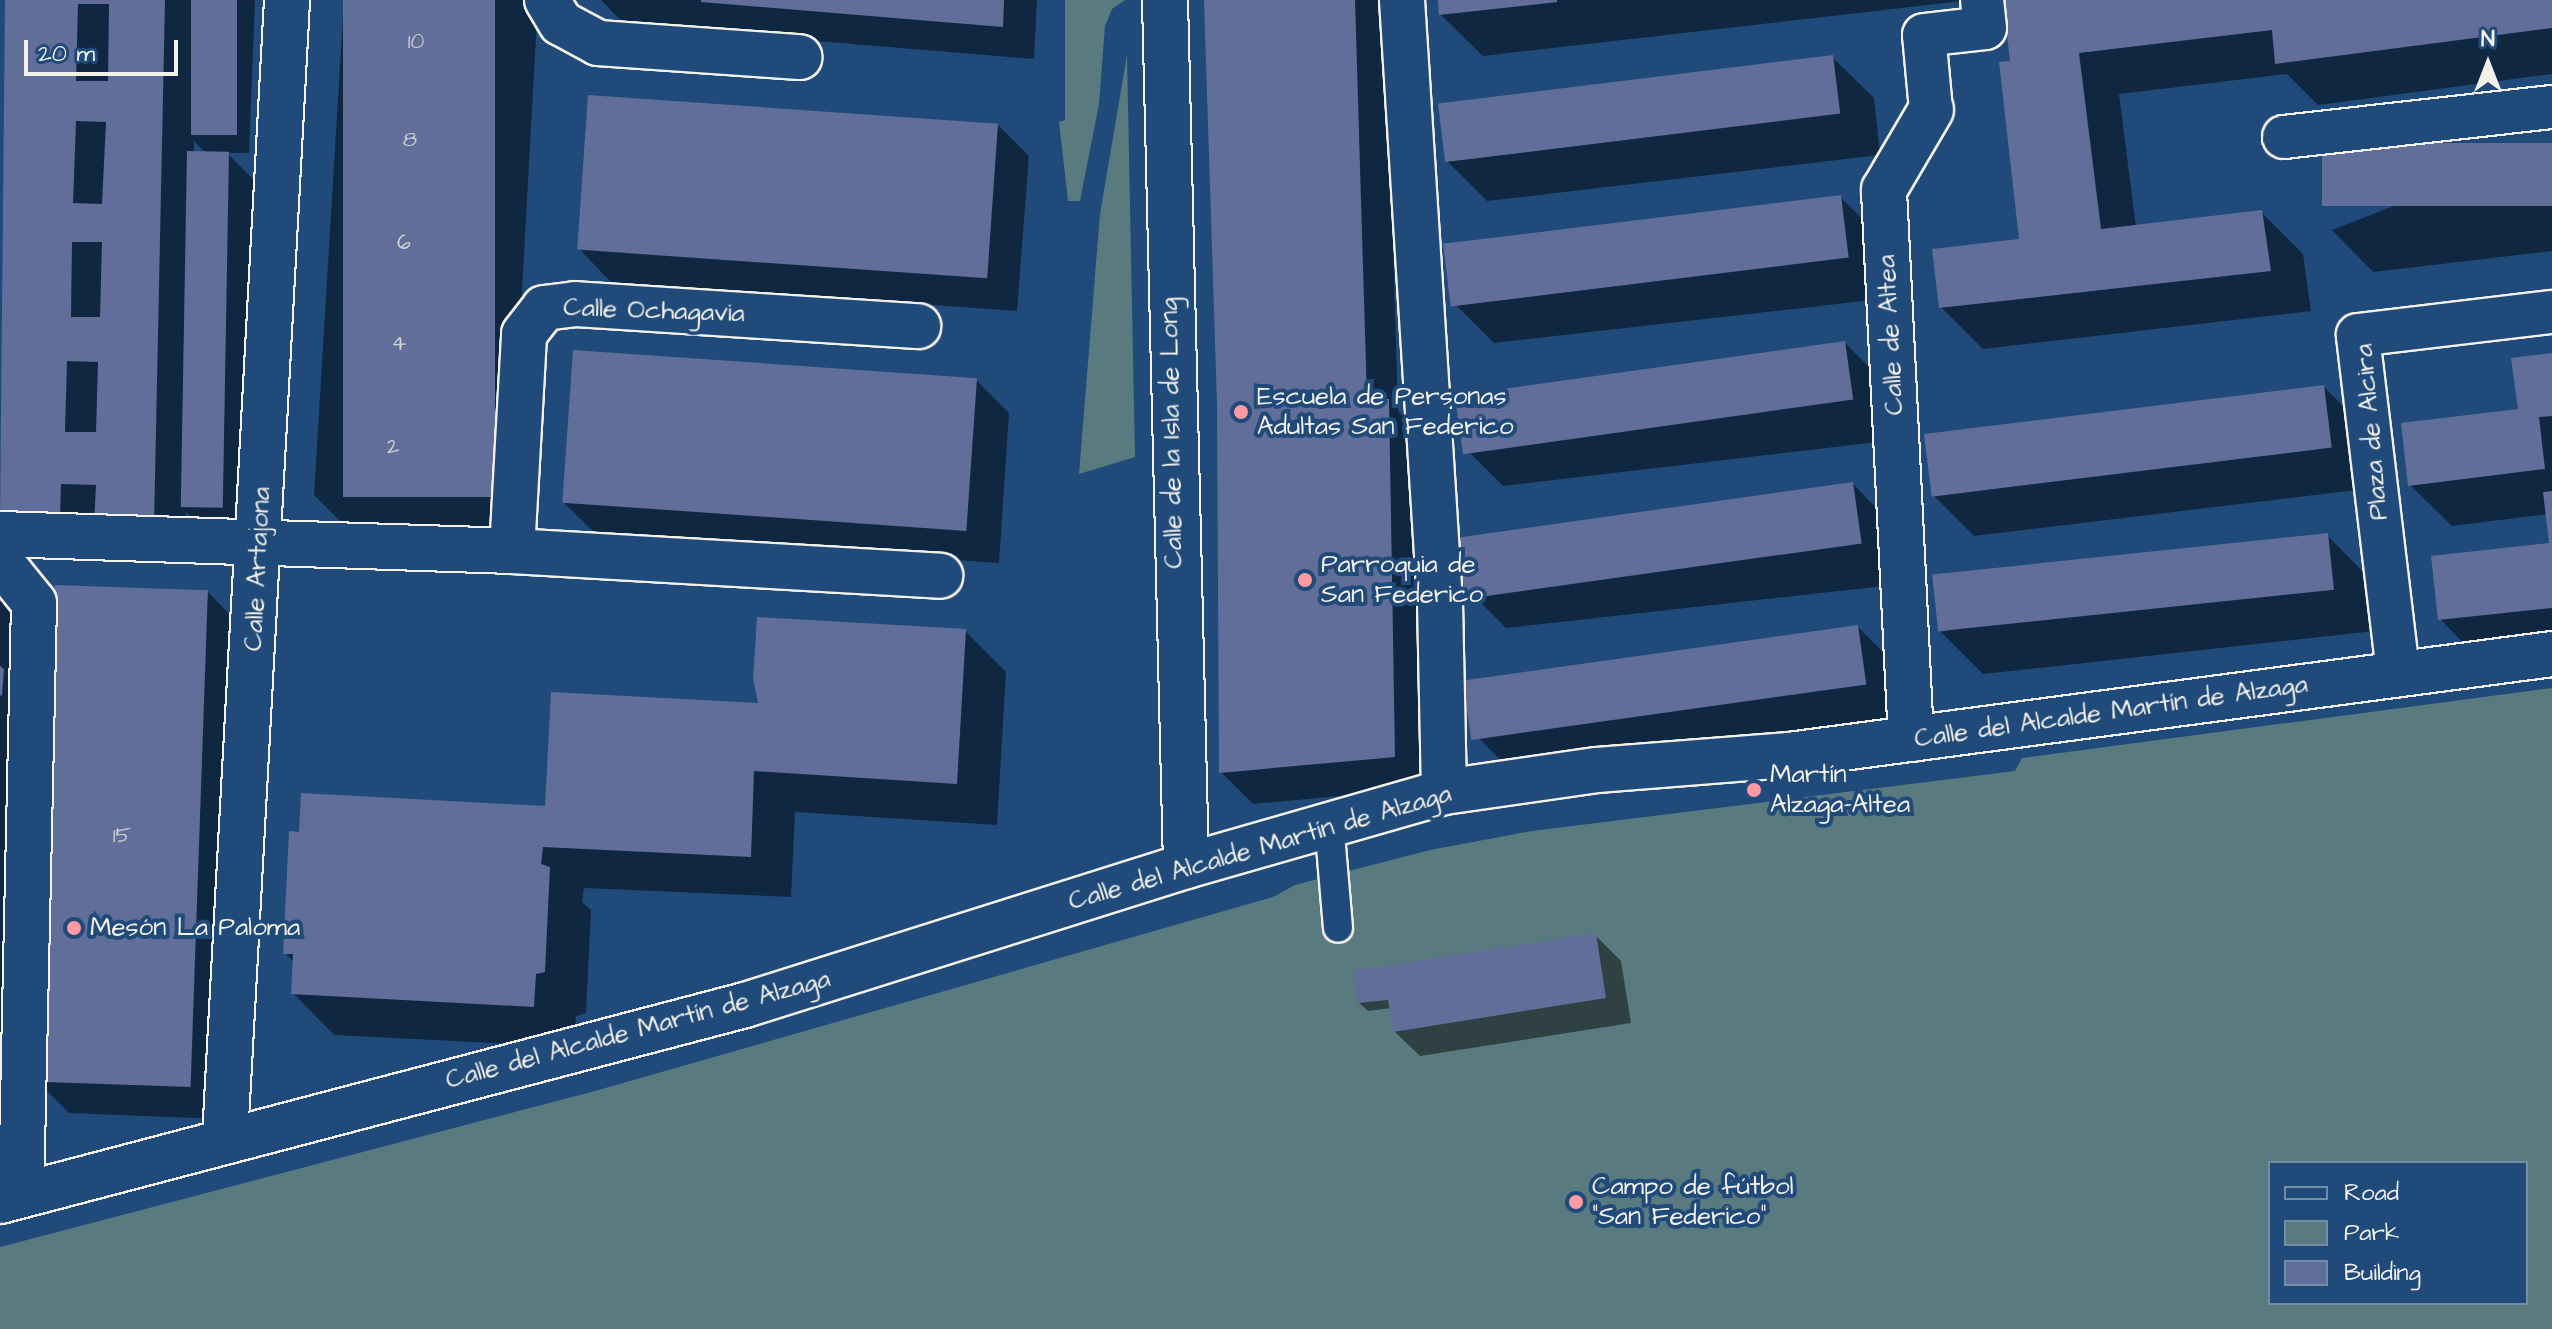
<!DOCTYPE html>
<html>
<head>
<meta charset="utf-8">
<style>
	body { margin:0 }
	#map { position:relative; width:2552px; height:1329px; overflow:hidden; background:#1f4a7a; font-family:"Architects Daughter",sans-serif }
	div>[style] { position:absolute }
	.green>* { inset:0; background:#597b7f }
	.shadow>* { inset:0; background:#0007 }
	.building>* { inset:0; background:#616e9a; transform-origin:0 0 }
	.roads { filter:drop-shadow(2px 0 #f4f1e8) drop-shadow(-2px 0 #f4f1e8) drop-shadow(0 2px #f4f1e8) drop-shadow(0 -2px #f4f1e8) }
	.service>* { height:28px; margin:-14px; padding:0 14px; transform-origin:14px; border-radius:14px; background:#1f4a7a }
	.pedestrian>* { height:42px; margin:-21px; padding:0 21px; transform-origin:21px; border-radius:21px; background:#1f4a7a }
	.minor>* { height:44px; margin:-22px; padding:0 22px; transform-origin:22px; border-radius:22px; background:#1f4a7a }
	.dots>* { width:22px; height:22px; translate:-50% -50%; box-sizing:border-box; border:4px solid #1f4a7a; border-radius:50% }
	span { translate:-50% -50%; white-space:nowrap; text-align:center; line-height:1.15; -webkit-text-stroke:8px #1f4a7a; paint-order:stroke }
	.number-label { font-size:22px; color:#cfd0d4 }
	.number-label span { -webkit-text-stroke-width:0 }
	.street-label { font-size:26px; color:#f4f1e8 }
	.poi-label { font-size:26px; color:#f4f1e8 }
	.left { translate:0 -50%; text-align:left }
	.legend { position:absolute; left:2268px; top:1161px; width:260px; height:144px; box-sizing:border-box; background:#1f4a7a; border:2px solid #748da6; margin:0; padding:10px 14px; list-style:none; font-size:24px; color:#f4f1e8 }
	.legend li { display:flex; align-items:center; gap:16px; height:40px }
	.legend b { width:40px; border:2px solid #748da6 }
	.north { position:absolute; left:2448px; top:24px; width:80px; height:80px; -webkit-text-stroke:6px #1f4a7a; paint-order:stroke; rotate:0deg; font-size:22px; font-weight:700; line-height:32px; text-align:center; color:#f4f1e8 }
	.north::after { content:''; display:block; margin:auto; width:28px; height:36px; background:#f4f1e8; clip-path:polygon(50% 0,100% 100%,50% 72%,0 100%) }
	.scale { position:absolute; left:24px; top:40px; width:154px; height:36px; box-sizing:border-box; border:4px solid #f4f1e8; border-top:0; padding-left:10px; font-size:24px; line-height:28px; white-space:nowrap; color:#f4f1e8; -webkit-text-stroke:6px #1f4a7a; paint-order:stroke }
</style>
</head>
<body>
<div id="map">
	<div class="green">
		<div style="clip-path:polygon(1065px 0,1125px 0,1112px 9px,1105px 26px,1099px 104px,1080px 201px,1068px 201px,1059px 122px,1065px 120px)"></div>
		<div style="clip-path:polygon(1127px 55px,1135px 457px,1079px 474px,1100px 214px)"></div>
		<div style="clip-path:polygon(evenodd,2552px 688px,2552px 1329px,0 1329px,0 1247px,595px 1091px,1273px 897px,1295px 885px,1430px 850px,1532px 831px,2015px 771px,2022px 758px,2552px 688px,2270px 1163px,2526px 1163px,2526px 1303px,2270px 1303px,2270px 1163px)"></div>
	</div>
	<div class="shadow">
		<div style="clip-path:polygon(evenodd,7px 0,255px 0,249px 153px,227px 153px,254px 180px,245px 532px,205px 532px,186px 512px,185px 557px,0 520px,7px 0,194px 141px,207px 154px,194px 153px,194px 141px)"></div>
		<div style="clip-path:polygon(344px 0,538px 0,508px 546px,356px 537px,314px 495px)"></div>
		<div style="clip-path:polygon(601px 0,1037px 0,1034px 59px,625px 25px)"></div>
		<div style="clip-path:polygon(1206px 0,1386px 0,1398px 411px,1420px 433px,1426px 788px,1253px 804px,1221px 772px,1219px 403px)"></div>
		<div style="clip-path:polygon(1440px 0,1971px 0,1483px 56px,1441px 15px)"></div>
		<div style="clip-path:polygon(2013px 0,2552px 0,2552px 74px,2318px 105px,2287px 74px,2119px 94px,2136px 227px,2261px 212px,2303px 254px,2311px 311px,1983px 349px,1941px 307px,2022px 241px)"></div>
		<div style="clip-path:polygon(1832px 57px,1874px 98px,1880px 155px,1487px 201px,1446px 160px)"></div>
		<div style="clip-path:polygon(997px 124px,1029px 156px,1017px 311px,611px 282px,579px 249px)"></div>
		<div style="clip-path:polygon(2552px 144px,2552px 251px,2373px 272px,2332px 230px)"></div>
		<div style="clip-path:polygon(1840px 197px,1882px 238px,1890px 298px,1494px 343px,1452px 301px)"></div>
		<div style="clip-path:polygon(1845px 343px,1886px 384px,1894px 440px,1503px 486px,1462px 445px)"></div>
		<div style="clip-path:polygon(2552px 355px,2552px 653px,2481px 661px,2440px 619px,2551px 545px,2548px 514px,2452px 526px,2410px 485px,2520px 411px)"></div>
		<div style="clip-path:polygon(977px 381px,1009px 413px,999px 563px,597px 535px,564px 503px)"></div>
		<div style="clip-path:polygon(2324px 387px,2365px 428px,2373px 488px,1974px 536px,1932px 494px)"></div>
		<div style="clip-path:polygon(1853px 484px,1894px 526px,1902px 584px,1506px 628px,1464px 586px)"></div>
		<div style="clip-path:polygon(2327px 535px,2368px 577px,2375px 631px,1983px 674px,1941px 632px)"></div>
		<div style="clip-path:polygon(208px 592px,240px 625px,220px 1119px,69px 1113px,36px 1080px,16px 1129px,0 1128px,0 597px,41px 639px)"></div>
		<div style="clip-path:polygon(1858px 627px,1899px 668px,1906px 724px,1512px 772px,1471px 730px)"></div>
		<div style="clip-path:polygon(965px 631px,1006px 672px,997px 825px,795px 812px,791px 897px,584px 888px,582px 902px,591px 910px,586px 1013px,576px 1016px,574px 1047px,334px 1035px,293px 993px,294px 962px,285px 953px,547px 808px,760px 705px)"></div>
		<div style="clip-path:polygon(1596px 936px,1621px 961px,1631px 1023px,1420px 1056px,1394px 1031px,1391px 1008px,1368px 1011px,1359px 1003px)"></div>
	</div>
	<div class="building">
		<div style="clip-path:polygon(evenodd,5px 0,165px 0,154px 526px,94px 524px,96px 485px,61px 484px,60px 517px,0 516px,5px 0,78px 4px,109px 4px,108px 81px,76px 81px,78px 4px,5px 0,76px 121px,106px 122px,102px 204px,73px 203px,76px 121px,5px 0,72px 242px,102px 242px,100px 317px,71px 317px,72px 242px,5px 0,67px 361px,98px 362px,96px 432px,65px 432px,67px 361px)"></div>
		<div style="left:191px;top:0;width:46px;height:135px"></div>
		<div style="left:343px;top:0;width:152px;height:497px"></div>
		<div style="clip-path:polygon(701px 0,1004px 0,1003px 27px,701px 2px)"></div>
		<div style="clip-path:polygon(1204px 0,1355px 0,1367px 399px,1389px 399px,1395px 757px,1219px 773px,1217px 404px)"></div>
		<div style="clip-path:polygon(1438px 0,1557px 0,1557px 2px,1439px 15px)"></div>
		<div style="clip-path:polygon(2003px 0,2552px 0,2552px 28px,2275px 64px,2272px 30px,2079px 53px,2101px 229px,2262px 210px,2271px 271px,1939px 308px,1932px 249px,2019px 239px,1999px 62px,2010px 61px)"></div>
		<div style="left:1833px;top:55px;width:59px;height:398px;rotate:83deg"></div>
		<div style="left:588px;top:95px;width:411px;height:155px;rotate:4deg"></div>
		<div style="left:2552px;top:143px;width:63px;height:230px;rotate:90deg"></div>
		<div style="left:187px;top:151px;width:42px;height:356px;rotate:1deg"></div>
		<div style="left:1841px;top:195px;width:63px;height:401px;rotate:83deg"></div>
		<div style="left:1845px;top:341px;width:59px;height:394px;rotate:82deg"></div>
		<div style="left:573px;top:350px;width:405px;height:153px;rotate:4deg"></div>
		<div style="clip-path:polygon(2552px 353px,2552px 416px,2539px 417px,2545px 469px,2408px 486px,2401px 423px,2518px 409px,2511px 358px)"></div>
		<div style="left:2324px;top:385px;width:63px;height:403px;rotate:83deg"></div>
		<div style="left:1853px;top:482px;width:62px;height:400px;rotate:82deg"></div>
		<div style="clip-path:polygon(2552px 491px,2552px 608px,2438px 620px,2431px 556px,2549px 543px,2543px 492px)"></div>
		<div style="left:2328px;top:533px;width:57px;height:398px;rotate:84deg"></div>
		<div style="left:55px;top:585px;width:153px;height:497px;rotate:2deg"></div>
		<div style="clip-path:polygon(757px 617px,966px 629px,957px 784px,754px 771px,751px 857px,543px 847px,541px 864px,550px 867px,545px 972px,536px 974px,534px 1007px,291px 994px,293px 954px,283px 954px,289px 831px,299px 832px,301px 793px,545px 806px,551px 692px,758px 703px,753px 679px)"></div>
		<div style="left:1858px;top:625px;width:60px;height:399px;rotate:82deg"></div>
		<div style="clip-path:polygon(0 666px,4px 669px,2px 696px,0 695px)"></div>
		<div style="clip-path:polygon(1596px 933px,1606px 998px,1393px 1032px,1388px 1000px,1357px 1003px,1353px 971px)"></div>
	</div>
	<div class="roads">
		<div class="service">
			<div style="left:1329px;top:823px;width:105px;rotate:85.1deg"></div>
		</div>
		<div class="pedestrian">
			<div style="left:1931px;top:110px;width:75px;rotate:-95.3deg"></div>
			<div style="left:1924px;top:35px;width:61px;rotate:-6.5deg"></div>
			<div style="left:1985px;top:28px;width:28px;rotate:-96deg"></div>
			<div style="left:2284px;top:137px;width:270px;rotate:-6.4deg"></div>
			<div style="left:2398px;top:672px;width:339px;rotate:-96.8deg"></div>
			<div style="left:2358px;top:335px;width:195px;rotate:-6.8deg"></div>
		</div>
		<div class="minor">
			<div style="left:547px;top:0;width:27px;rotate:59deg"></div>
			<div style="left:561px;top:23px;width:42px;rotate:28.4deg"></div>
			<div style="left:598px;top:43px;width:202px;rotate:4deg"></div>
			<div style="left:1165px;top:0;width:866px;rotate:88.61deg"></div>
			<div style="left:1402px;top:0;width:603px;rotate:86.39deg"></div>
			<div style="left:1440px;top:602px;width:190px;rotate:88.8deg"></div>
			<div style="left:0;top:534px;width:512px;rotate:1.9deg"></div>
			<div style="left:512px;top:551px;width:429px;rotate:3.3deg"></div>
			<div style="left:512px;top:551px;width:217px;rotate:-86.8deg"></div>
			<div style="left:524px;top:334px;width:33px;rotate:-52deg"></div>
			<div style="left:544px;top:308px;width:31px;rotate:-7deg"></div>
			<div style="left:575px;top:304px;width:344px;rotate:3.7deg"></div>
			<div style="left:0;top:572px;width:10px;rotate:6deg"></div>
			<div style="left:10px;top:573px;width:38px;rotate:51deg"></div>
			<div style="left:34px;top:603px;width:592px;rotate:91.26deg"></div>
			<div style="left:1911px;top:739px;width:550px;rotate:-92.82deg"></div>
			<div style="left:1884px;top:190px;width:93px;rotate:-59.6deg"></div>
			<div style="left:225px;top:1138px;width:1140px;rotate:-86.88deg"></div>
			<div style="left:0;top:1201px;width:770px;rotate:-14.74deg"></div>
			<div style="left:745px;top:1005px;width:462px;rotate:-17.5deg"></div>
			<div style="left:1186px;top:866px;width:268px;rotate:-16deg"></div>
			<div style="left:1444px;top:792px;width:155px;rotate:-8.2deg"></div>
			<div style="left:1597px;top:770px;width:193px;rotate:-4.5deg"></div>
			<div style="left:1789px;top:755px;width:770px;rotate:-7.54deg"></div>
		</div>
	</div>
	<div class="dots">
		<div style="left:1241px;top:412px;background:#ff9aa2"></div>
		<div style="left:1305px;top:580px;background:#ff9aa2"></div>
		<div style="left:1754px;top:790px;background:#ff9aa2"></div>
		<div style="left:74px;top:928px;background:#ff9aa2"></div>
		<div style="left:1576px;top:1202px;background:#ff9aa2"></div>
	</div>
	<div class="number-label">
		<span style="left:416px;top:42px">10</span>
		<span style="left:410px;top:140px">8</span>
		<span style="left:404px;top:243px">6</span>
		<span style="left:399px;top:344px">4</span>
		<span style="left:393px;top:447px">2</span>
		<span style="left:122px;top:836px">15</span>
	</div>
	<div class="street-label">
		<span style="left:654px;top:311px;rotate:2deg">Calle Ochagavia</span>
		<span style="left:1891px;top:335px;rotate:-93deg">Calle de Altea</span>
		<span style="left:2372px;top:432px;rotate:-95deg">Plaza de Alcira</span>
		<span style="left:1172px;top:433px;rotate:-91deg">Calle de la Isla de Long</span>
		<span style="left:258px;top:569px;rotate:-87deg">Calle Artajona</span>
		<span style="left:2111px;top:712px;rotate:-8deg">Calle del Alcalde Martín de Alzaga</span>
		<span style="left:1260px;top:848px;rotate:-16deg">Calle del Alcalde Martín de Alzaga</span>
		<span style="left:638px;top:1030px;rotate:-15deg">Calle del Alcalde Martín de Alzaga</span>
	</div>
	<div class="poi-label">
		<span class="left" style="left:1257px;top:412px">Escuela de Personas<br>Adultas San Federico</span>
		<span class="left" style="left:1321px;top:580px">Parroquia de<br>San Federico</span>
		<span class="left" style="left:1770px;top:790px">Martín<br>Alzaga-Altea</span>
		<span class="left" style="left:90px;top:928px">Mesón La Paloma</span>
		<span class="left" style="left:1592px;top:1202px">Campo de fútbol<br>"San Federico"</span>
	</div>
	<ul class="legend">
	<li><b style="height:10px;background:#1f4a7a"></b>Road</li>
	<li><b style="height:22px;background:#597b7f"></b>Park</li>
	<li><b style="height:22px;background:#616e9a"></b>Building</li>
	</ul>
	<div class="north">N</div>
	<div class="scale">20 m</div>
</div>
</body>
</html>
